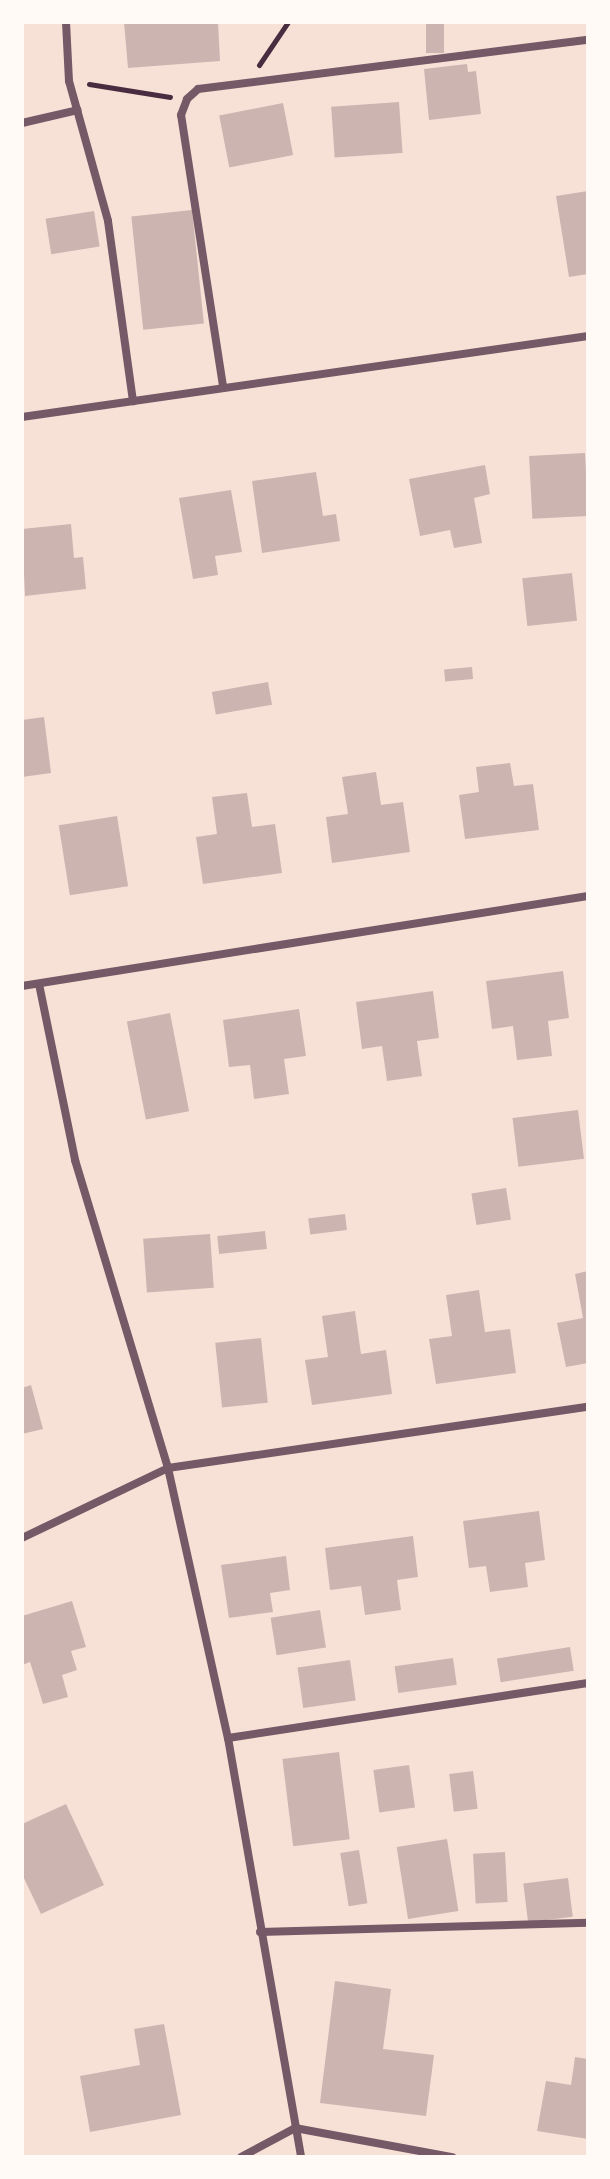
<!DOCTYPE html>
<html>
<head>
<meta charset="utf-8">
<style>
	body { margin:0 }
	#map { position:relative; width:610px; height:2179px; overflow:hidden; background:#f7e1d7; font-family:"Alegreya Sans",sans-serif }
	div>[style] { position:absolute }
	.building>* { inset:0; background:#ccb4b1; transform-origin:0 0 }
	.path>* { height:5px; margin:-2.5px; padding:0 2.5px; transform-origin:2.5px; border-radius:2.5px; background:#4a2c40 }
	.minor>* { height:8px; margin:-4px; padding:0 4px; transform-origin:4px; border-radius:4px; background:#755966 }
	span { translate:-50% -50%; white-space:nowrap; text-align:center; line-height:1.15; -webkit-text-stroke:7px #fffaf5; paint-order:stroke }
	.frame { position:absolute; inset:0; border:24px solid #fffaf5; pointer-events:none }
</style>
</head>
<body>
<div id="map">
	<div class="building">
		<div style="clip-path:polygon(124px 22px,218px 22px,220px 61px,128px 68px)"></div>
		<div style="left:426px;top:22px;width:18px;height:31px"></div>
		<div style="clip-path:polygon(467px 64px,468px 72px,476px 71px,481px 114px,429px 120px,424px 69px)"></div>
		<div style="left:399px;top:102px;width:51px;height:68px;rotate:86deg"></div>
		<div style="left:283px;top:103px;width:53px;height:65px;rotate:79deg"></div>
		<div style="clip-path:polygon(588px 191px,588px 274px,569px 277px,556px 196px)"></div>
		<div style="left:192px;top:210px;width:114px;height:61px;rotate:84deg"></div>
		<div style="left:94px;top:211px;width:36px;height:49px;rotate:81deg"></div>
		<div style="left:585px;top:453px;width:63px;height:56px;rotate:87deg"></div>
		<div style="clip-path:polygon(485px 465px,490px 494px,474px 498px,482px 543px,454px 548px,450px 530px,420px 536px,409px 479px)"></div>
		<div style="clip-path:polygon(316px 472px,323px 516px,336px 514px,340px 541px,262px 553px,252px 481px)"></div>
		<div style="clip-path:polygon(231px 490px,242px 552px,215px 556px,218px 575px,193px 579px,179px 498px)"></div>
		<div style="clip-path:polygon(71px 524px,74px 558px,83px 557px,86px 589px,25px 596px,22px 529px)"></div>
		<div style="left:572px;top:573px;width:48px;height:50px;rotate:84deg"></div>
		<div style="left:472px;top:667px;width:12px;height:28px;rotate:85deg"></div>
		<div style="left:268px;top:682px;width:23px;height:57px;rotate:80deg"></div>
		<div style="clip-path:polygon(44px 717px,51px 773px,22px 777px,22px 720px)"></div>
		<div style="clip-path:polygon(510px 763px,514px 786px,533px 784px,539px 830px,465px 839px,459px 795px,479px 792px,476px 767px)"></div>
		<div style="clip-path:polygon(376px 772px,381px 805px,403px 802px,410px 852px,332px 863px,326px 817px,348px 814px,342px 777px)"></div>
		<div style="clip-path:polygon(247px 793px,252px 827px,275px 824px,282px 873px,203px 884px,196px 837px,217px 834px,212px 797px)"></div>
		<div style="left:117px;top:816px;width:71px;height:59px;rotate:81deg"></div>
		<div style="clip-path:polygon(563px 971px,569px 1018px,548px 1021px,552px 1056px,517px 1060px,513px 1026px,492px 1029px,486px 981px)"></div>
		<div style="clip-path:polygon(433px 991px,439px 1038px,417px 1041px,422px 1076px,387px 1081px,382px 1046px,362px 1049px,356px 1002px)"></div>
		<div style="clip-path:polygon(299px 1009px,306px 1056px,284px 1059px,289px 1094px,254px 1099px,250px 1065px,229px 1067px,223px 1020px)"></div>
		<div style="left:170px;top:1013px;width:100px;height:44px;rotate:79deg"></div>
		<div style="left:578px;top:1110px;width:49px;height:66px;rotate:83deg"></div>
		<div style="left:506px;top:1188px;width:32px;height:35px;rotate:81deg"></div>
		<div style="left:345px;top:1214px;width:16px;height:37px;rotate:83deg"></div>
		<div style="left:265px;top:1231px;width:18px;height:48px;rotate:84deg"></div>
		<div style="left:210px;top:1234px;width:54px;height:67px;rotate:86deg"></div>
		<div style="clip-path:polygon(588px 1271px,588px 1363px,566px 1367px,557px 1323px,583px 1318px,575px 1274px)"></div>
		<div style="clip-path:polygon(479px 1290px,485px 1332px,510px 1329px,516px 1373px,436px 1384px,429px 1339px,452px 1336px,446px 1295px)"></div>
		<div style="clip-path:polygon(355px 1311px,361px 1354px,386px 1350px,392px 1394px,312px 1405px,305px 1360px,328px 1357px,322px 1316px)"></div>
		<div style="left:261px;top:1338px;width:65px;height:46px;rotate:84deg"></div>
		<div style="clip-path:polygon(31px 1385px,43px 1429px,22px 1434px,22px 1388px)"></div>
		<div style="clip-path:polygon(539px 1511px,545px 1560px,525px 1563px,528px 1587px,490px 1592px,486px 1566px,469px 1568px,463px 1521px)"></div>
		<div style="clip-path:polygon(413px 1536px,418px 1577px,397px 1580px,401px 1610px,365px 1615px,361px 1586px,330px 1590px,325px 1548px)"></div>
		<div style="clip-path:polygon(286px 1556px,290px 1590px,270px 1593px,273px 1612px,229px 1618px,221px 1565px)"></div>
		<div style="clip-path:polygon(72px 1601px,86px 1647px,71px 1651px,77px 1670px,62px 1675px,68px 1697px,43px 1704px,30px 1662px,22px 1665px,22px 1616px)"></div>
		<div style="left:320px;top:1610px;width:38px;height:50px;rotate:81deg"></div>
		<div style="left:570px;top:1647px;width:24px;height:74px;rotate:81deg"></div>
		<div style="left:453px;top:1658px;width:27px;height:59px;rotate:82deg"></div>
		<div style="left:350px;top:1660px;width:41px;height:53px;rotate:82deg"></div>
		<div style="left:339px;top:1752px;width:88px;height:57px;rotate:83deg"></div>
		<div style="left:409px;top:1765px;width:43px;height:36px;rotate:82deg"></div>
		<div style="left:473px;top:1771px;width:38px;height:24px;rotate:83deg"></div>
		<div style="clip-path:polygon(66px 1804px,104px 1885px,41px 1914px,22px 1874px,22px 1824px)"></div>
		<div style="left:447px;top:1839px;width:73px;height:51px;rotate:81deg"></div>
		<div style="left:359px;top:1850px;width:54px;height:19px;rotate:81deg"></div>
		<div style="left:505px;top:1852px;width:50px;height:32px;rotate:87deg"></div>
		<div style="left:568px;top:1878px;width:39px;height:45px;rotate:83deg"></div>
		<div style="clip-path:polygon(335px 1981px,391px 1989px,383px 2049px,434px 2055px,426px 2116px,320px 2103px)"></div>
		<div style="clip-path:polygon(164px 2024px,181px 2115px,90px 2132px,80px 2076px,140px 2065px,134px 2029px)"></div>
		<div style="clip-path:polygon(575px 2057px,588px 2059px,588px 2139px,537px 2131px,546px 2081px,571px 2085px)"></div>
	</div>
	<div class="path">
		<div style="left:259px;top:65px;width:52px;rotate:-56deg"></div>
		<div style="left:89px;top:84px;width:82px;rotate:9.1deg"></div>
	</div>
	<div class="minor">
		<div style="left:66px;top:22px;width:59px;rotate:87.1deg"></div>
		<div style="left:69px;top:81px;width:145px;rotate:74.4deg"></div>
		<div style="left:108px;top:221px;width:182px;rotate:82.1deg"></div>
		<div style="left:22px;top:123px;width:57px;rotate:-13.1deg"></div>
		<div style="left:223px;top:386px;width:274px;rotate:-98.8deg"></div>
		<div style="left:181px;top:115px;width:17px;rotate:-69deg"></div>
		<div style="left:187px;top:99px;width:15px;rotate:-42deg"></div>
		<div style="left:198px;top:89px;width:393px;rotate:-7.2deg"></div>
		<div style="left:22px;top:417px;width:572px;rotate:-8.14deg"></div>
		<div style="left:39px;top:984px;width:180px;rotate:78.4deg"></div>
		<div style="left:75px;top:1160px;width:322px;rotate:73.2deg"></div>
		<div style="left:168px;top:1468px;width:277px;rotate:77.5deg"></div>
		<div style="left:228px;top:1738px;width:425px;rotate:80.1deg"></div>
		<div style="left:22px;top:986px;width:573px;rotate:-9.03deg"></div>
		<div style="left:22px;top:1538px;width:162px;rotate:-25.6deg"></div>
		<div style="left:168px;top:1468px;width:424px;rotate:-8.3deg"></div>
		<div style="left:228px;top:1738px;width:364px;rotate:-8.7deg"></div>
		<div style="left:260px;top:1932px;width:328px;rotate:-1.6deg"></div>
		<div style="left:241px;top:2157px;width:61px;rotate:-28.2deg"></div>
		<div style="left:295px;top:2128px;width:160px;rotate:10.5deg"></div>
	</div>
	<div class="frame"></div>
</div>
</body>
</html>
